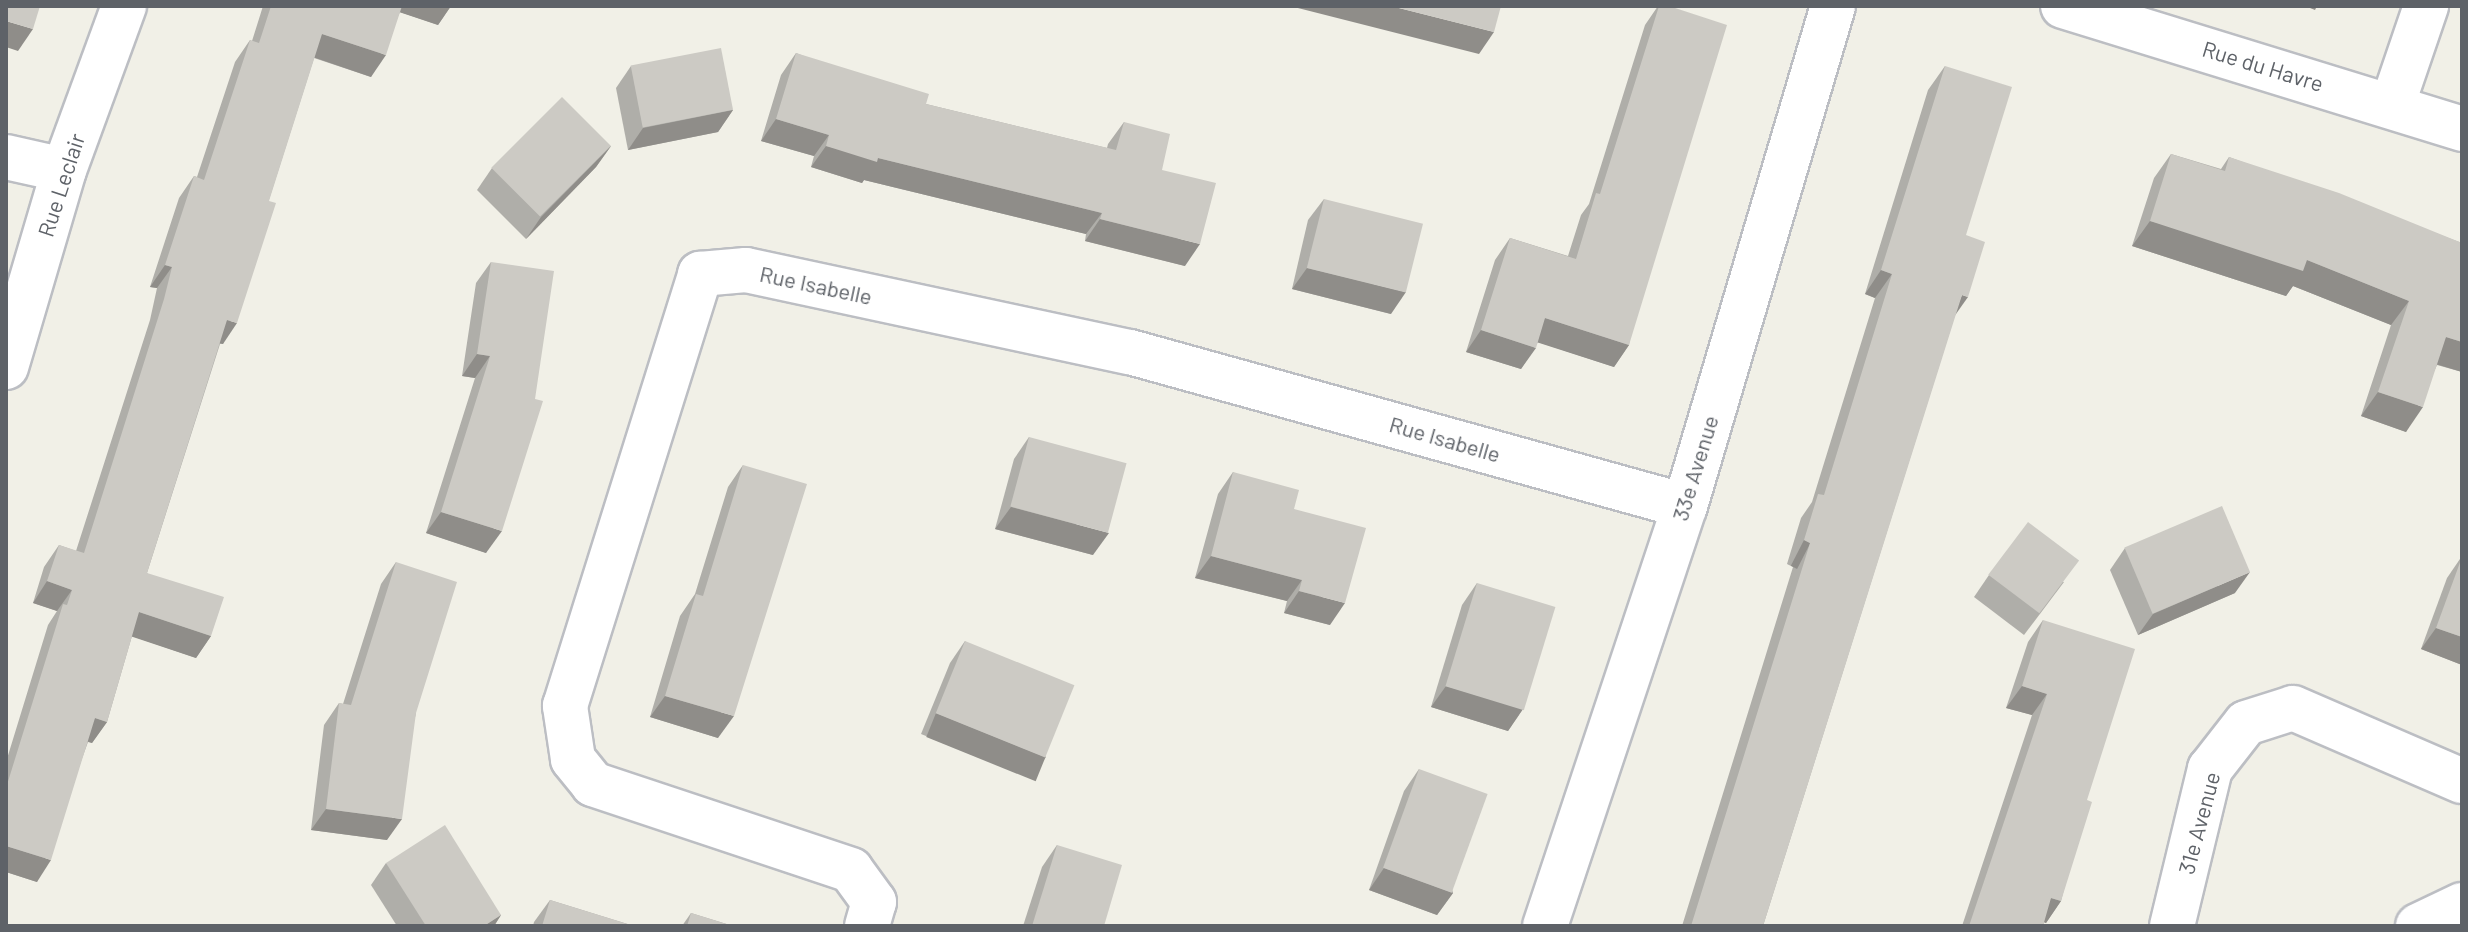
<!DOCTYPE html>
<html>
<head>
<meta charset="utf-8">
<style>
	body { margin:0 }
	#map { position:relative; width:2468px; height:932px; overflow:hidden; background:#f1f0e7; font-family:Barlow,sans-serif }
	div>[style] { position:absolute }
	.roads { filter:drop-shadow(2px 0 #bcbec3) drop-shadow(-2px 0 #bcbec3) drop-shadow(0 2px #bcbec3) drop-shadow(0 -2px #bcbec3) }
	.minor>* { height:44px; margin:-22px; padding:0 22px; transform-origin:22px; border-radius:22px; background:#fff }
	.wall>* { inset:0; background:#afaea9 }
	.shaded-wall>* { inset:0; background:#8f8d89; transform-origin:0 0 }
	.building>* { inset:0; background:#cccac4; transform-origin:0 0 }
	span { translate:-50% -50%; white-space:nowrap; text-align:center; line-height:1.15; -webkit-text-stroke:7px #fff; paint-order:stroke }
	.street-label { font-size:22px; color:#5e6268 }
	.frame { position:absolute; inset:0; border:8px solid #5e6268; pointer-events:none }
</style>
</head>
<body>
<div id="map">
	<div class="roads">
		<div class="minor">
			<div style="left:2063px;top:6px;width:418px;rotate:17.1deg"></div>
			<div style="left:2392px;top:106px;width:106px;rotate:-71.2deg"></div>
			<div style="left:6px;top:157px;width:59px;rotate:12.6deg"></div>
			<div style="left:6px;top:367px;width:205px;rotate:-73.6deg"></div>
			<div style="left:64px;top:170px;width:175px;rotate:-69.9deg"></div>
			<div style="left:867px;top:926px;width:25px;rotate:-74deg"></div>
			<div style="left:874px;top:902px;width:39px;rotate:-126deg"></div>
			<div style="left:851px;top:870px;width:272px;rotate:-161.6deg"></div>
			<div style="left:593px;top:784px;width:32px;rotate:-129deg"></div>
			<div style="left:573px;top:759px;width:54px;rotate:-98.6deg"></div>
			<div style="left:565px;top:706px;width:453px;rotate:-72.6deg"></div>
			<div style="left:700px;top:274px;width:46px;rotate:-5deg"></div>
			<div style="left:746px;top:270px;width:393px;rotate:12.1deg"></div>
			<div style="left:1130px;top:352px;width:576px;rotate:15.51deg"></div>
			<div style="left:1545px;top:926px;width:443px;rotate:-71.6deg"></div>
			<div style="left:1685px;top:506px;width:521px;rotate:-73.51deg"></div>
			<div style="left:2172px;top:926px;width:162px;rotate:-76.4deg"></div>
			<div style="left:2210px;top:769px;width:58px;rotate:-52deg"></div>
			<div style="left:2246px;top:723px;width:49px;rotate:-17.7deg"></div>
			<div style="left:2293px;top:708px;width:184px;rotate:23.4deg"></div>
			<div style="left:2418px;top:926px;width:49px;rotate:-25.5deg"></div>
		</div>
	</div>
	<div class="wall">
		<div style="clip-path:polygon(263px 6px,451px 6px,438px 25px,400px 12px,371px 77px,314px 58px,223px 344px,220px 344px,147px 573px,211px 636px,196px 658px,132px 636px,107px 722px,92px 743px,88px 742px,37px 882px,6px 872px,6px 762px,48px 625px,57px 611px,33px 603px,44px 567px,59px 545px,76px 551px,150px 320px,157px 288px,150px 287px,179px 198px,194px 176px,197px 177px,235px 62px,250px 40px,252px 41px)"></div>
		<div style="clip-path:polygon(1658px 6px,1669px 6px,1629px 345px,1614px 367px,1538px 342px,1521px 369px,1466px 352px,1495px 260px,1510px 238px,1568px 256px,1581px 215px,1589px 204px,1645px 25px)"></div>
		<div style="clip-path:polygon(796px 53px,926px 104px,1107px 148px,1108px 144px,1124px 122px,1162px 170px,1185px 266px,1085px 241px,1086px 234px,864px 180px,862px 183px,811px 167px,814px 156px,761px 141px,781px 75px)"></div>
		<div style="clip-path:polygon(631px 66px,733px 110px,718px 132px,628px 150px,616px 88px)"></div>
		<div style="clip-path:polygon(1945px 66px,1966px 235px,1955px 315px,1763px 926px,1682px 926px,1793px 567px,1787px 564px,1801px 518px,1812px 502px,1875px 298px,1865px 294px,1928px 90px)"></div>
		<div style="clip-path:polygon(611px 146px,596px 167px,526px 239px,477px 190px,492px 168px)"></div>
		<div style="clip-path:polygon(2171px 154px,2221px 169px,2229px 157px,2462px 243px,2462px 372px,2437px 365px,2406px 432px,2361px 416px,2391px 325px,2293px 286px,2286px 296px,2132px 246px,2154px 178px)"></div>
		<div style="clip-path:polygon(1324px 199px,1391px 314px,1292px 289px,1308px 220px)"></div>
		<div style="clip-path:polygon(491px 262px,535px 399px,486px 553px,426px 533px,475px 378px,462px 376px,476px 283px)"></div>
		<div style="clip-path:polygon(1029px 437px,1093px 555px,995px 529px,1014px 459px)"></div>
		<div style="clip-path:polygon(743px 465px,718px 738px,650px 717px,680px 616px,695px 594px,728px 487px)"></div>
		<div style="clip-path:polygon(1233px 472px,1294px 509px,1330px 625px,1284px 613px,1287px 601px,1195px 578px,1218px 494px)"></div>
		<div style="clip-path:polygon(2125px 548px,2235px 593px,2138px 635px,2110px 570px)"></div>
		<div style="clip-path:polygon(2462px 556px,2462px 665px,2421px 649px,2447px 578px)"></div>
		<div style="clip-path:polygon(396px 562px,416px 713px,387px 840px,311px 830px,324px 725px,339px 703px,343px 704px,381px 584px)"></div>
		<div style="clip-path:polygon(1989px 575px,2064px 582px,2024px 635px,1974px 597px)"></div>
		<div style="clip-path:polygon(1477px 583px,1523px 709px,1508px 731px,1431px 707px,1462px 605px)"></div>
		<div style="clip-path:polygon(2043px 620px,2087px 800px,2061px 901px,2046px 923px,2044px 922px,2043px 926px,1962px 926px,2032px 715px,2006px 708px,2028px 642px)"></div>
		<div style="clip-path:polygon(965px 641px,1046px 757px,1031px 778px,921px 734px,950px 663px)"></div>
		<div style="clip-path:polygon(1419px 769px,1453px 893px,1437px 915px,1369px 890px,1404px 791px)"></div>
		<div style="clip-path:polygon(1057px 845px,1104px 926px,1023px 926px,1042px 867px)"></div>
		<div style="clip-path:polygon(386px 863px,501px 915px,494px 926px,397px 926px,371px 885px)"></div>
		<div style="clip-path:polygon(550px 900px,634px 926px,533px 926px,534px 922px)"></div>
		<div style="clip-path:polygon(691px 913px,733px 926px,682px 926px)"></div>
	</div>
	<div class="shaded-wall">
		<div style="clip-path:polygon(396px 6px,451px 6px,438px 25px,393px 10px)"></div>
		<div style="clip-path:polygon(1290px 6px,1391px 6px,1494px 32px,1479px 54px)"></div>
		<div style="clip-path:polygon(2305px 6px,2317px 6px,2315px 10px)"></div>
		<div style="clip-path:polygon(6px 21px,33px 29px,18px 51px,6px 47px)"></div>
		<div style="clip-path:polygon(322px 34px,386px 55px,371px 77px,307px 55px)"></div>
		<div style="clip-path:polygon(733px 110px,718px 132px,628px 150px,643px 128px)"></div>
		<div style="clip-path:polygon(776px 119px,829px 135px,814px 156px,761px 141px)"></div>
		<div style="clip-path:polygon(611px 146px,596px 167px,526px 239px,541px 217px)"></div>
		<div style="clip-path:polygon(826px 146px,878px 158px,1102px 213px,1086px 234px,864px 180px,862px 183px,811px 167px)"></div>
		<div style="clip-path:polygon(1100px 219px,1200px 244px,1185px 266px,1085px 241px)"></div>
		<div style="clip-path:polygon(2150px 221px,2307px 260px,2409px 301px,2391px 325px,2293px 286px,2286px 296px,2132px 246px)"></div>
		<div style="clip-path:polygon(165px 265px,172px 267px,157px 288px,150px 287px)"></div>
		<div style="clip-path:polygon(1307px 268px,1406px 292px,1391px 314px,1292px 289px)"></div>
		<div style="clip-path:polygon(1881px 270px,1892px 274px,1875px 298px,1865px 294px)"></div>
		<div style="clip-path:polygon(1962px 295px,1968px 297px,1951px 321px)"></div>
		<div style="clip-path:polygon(1545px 318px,1629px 345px,1614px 367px,1530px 340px)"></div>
		<div style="clip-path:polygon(227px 320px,237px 323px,223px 344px,212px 341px)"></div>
		<div style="clip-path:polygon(1481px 330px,1536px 348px,1521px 369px,1466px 352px)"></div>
		<div style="clip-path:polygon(2446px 337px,2462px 342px,2462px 372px,2429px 362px)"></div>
		<div style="clip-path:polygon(477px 354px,490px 356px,475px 378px,462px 376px)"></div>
		<div style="clip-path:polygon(2378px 392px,2423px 407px,2406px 432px,2361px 416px)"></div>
		<div style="clip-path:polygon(1011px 507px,1109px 533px,1093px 555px,995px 529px)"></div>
		<div style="clip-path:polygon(441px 512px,502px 531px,486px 553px,426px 533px)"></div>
		<div style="left:1804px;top:540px;width:7px;height:29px;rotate:27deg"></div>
		<div style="clip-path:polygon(1211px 556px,1302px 580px,1287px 601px,1195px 578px)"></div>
		<div style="clip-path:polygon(2250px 572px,2235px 593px,2138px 635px,2153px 614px)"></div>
		<div style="clip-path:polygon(47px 581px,72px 590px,57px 611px,33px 603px)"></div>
		<div style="clip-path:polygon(1299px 591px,1345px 603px,1330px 625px,1284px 613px)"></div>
		<div style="clip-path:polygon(139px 612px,211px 636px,196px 658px,124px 634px)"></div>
		<div style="clip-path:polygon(2436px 628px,2462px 637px,2462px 665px,2421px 649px)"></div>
		<div style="clip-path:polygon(1446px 686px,1523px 709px,1508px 731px,1431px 707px)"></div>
		<div style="clip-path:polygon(2022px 686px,2047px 694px,2032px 715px,2006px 708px)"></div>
		<div style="clip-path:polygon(665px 696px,734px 716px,718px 738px,650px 717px)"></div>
		<div style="left:936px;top:713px;width:118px;height:26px;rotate:22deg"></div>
		<div style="clip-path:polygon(95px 718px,107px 722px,92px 743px,80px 739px)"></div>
		<div style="clip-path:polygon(326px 809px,402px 819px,387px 840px,311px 830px)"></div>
		<div style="clip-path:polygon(6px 846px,51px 860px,37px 882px,6px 872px)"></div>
		<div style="clip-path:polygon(1384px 868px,1453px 893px,1437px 915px,1369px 890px)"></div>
		<div style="clip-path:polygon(2051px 898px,2061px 901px,2046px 923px,2036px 919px)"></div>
		<div style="clip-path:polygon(501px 915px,494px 926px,484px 926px)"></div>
	</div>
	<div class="building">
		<div style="clip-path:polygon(6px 6px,40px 6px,33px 29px,6px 21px)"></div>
		<div style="clip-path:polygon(271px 6px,402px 6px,386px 55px,322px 34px,269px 201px,276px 203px,237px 323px,227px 320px,147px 573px,224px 597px,211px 636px,139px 612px,107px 722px,95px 718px,51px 860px,6px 846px,6px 788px,63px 604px,67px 605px,72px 590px,47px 581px,59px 545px,84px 553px,164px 299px,172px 267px,165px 265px,194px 176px,204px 180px,250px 40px,259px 43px)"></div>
		<div style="clip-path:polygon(1391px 6px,1501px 6px,1494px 32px)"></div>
		<div style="clip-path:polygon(1659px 6px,1669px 6px,1727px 25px,1629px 345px,1545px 318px,1536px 348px,1481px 330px,1510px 238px,1576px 259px,1596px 193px,1600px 194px)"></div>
		<div style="left:721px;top:48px;width:63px;height:92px;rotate:79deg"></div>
		<div style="clip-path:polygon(796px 53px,929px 94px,926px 104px,1116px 150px,1124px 122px,1170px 134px,1162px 170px,1216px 183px,1200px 244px,1100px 219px,1102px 213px,878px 158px,877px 162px,826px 146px,829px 135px,776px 119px)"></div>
		<div style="clip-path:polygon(1945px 66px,2012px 87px,1966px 235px,1985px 242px,1968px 297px,1962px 295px,1763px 926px,1691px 926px,1810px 543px,1804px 540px,1818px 494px,1824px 495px,1892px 274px,1881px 270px)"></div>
		<div style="left:562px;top:97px;width:69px;height:100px;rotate:45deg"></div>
		<div style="clip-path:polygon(2171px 154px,2225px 171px,2229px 157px,2339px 193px,2462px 243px,2462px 342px,2446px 337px,2423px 407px,2378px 392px,2409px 301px,2307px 260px,2303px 271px,2150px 221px)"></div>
		<div style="left:1324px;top:199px;width:102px;height:71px;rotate:14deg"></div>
		<div style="clip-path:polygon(491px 262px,554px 271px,535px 399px,543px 401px,502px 531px,441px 512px,490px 356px,477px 354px)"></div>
		<div style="left:1029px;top:437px;width:101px;height:72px;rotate:15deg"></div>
		<div style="clip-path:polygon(743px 465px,807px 484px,734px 716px,665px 696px,696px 594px,703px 596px)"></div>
		<div style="clip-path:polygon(1233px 472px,1299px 490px,1294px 509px,1366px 528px,1345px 603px,1299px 591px,1302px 580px,1211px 556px)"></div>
		<div style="left:2222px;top:506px;width:72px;height:106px;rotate:67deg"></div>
		<div style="left:2028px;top:522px;width:64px;height:66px;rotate:37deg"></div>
		<div style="clip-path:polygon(2462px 557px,2462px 637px,2436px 628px)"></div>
		<div style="clip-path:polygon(396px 562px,457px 582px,416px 713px,402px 819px,326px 809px,339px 703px,351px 705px)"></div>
		<div style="left:1477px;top:583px;width:82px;height:108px;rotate:17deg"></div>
		<div style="clip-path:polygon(2043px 620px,2135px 649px,2087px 800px,2092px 802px,2061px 901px,2051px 898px,2043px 926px,1969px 926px,2047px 694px,2022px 686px)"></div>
		<div style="left:965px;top:641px;width:118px;height:78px;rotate:22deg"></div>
		<div style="left:1419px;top:769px;width:73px;height:105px;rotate:20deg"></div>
		<div style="clip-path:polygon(445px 825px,501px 915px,484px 926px,426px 926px,386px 863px)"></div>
		<div style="clip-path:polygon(1057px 845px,1122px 865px,1104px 926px,1032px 926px)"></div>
		<div style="clip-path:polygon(550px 900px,634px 926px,542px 926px)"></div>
		<div style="clip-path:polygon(691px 913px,733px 926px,687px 926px)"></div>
	</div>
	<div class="street-label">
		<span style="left:2263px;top:66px;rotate:17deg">Rue du Havre</span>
		<span style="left:61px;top:185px;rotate:-72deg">Rue Leclair</span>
		<span style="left:816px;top:285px;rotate:12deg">Rue Isabelle</span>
		<span style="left:1445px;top:439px;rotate:16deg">Rue Isabelle</span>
		<span style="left:1695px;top:468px;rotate:-73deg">33e Avenue</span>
		<span style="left:2199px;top:823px;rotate:-75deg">31e Avenue</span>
	</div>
	<div class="frame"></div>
</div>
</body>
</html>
